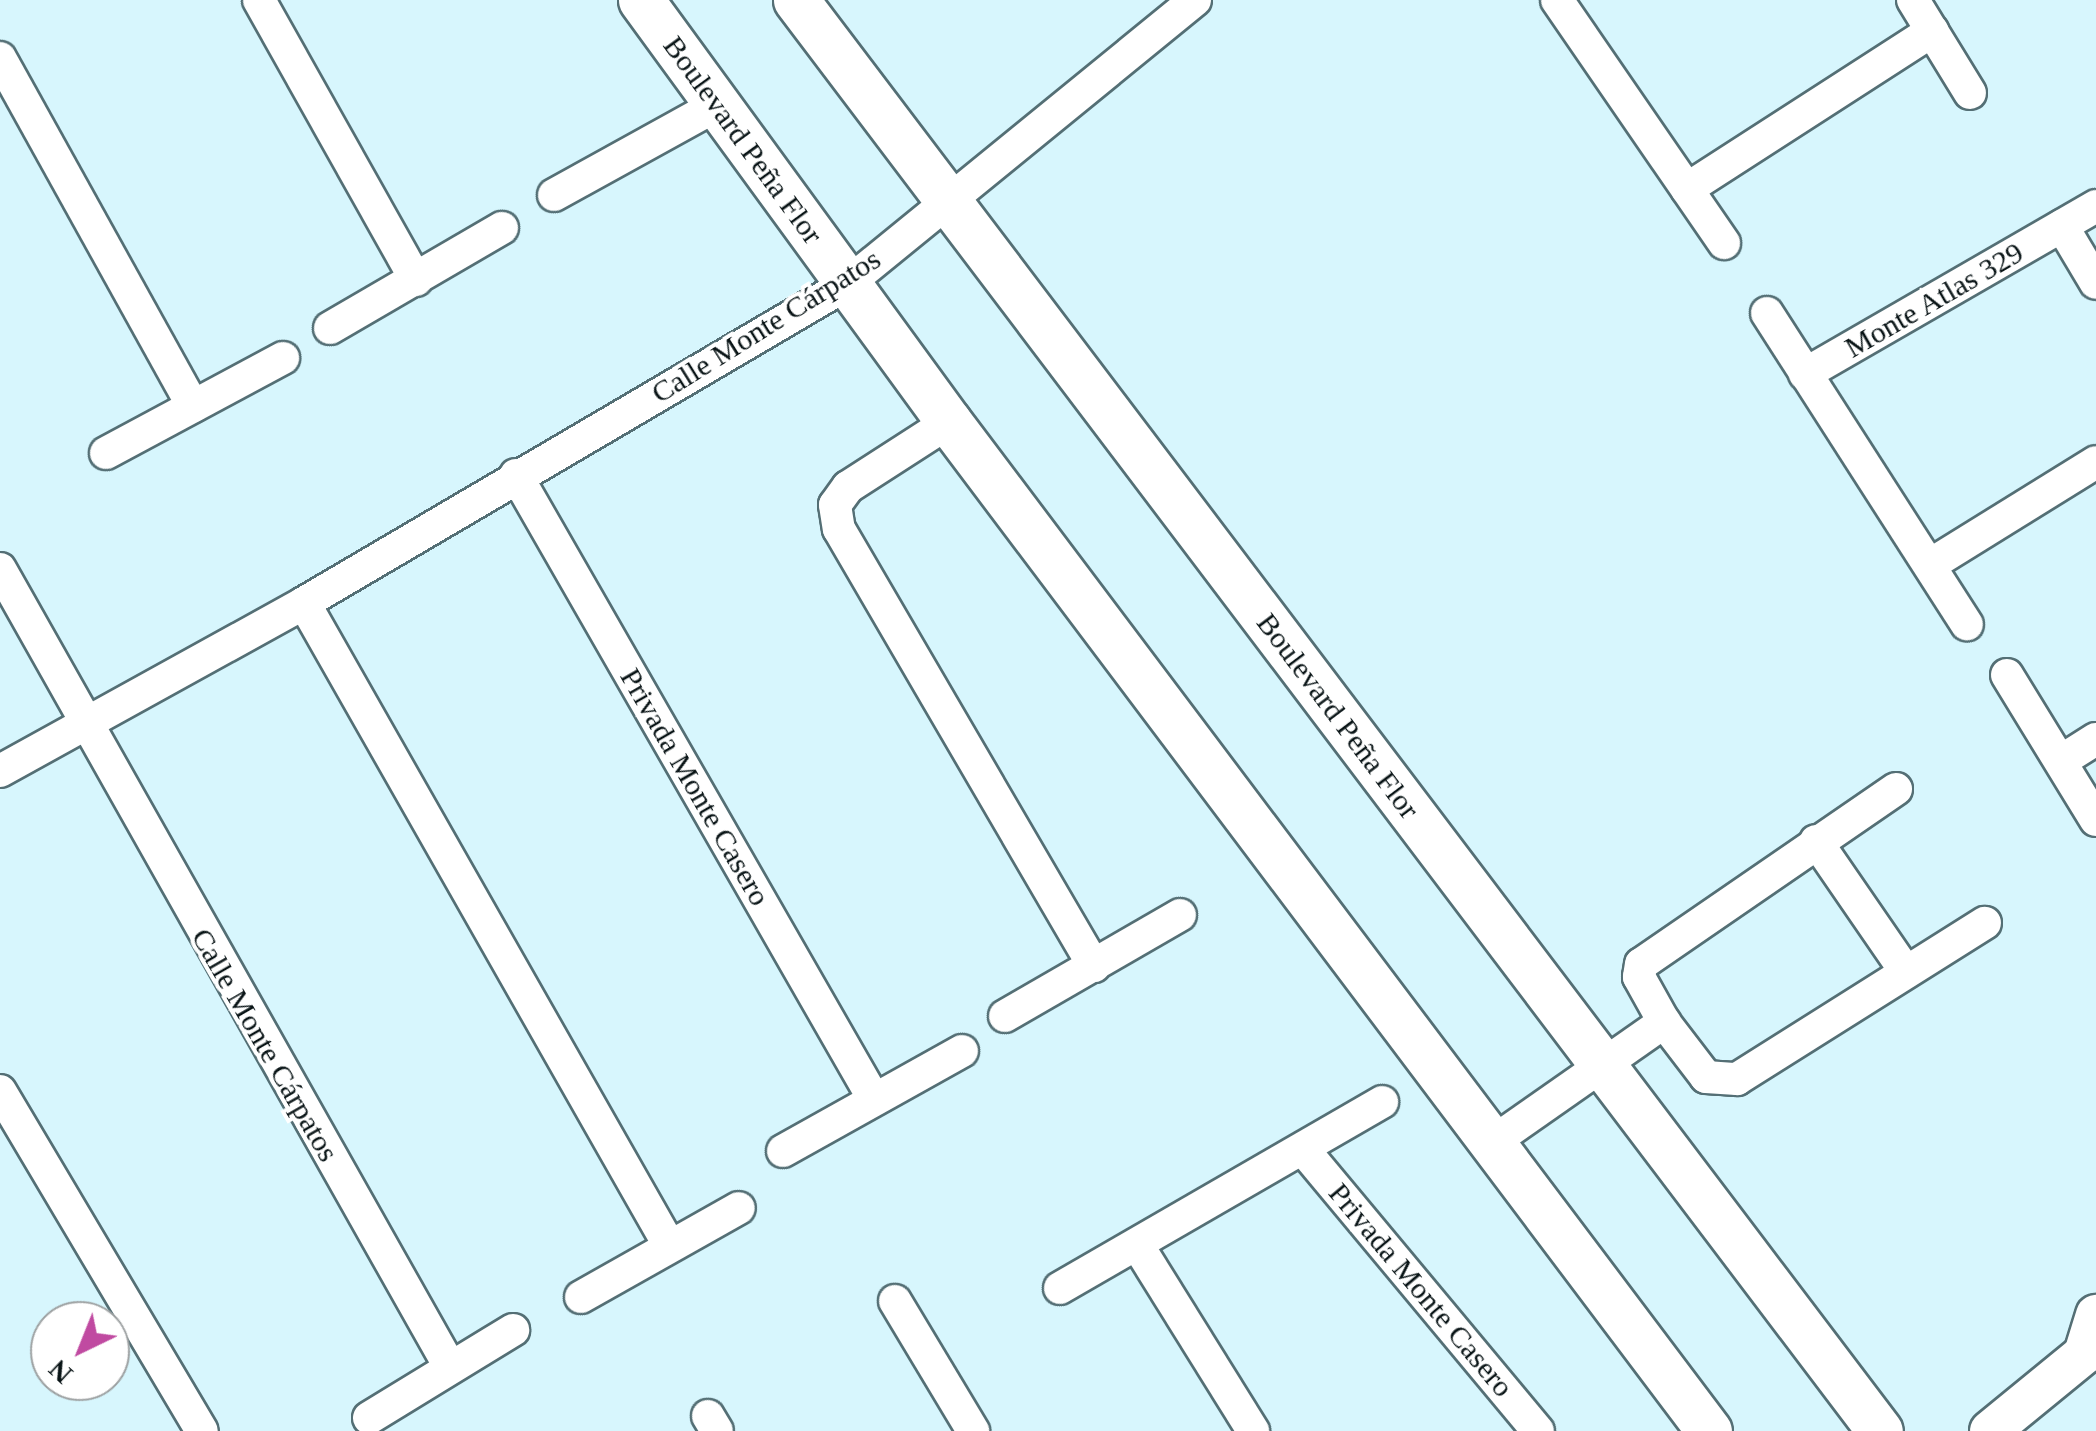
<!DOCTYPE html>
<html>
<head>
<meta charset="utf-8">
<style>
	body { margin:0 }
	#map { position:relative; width:2096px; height:1431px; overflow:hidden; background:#d7f6fd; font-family:"Times New Roman",serif }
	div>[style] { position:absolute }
	.roads { filter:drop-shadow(2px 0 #546f75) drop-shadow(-2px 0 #546f75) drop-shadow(0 2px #546f75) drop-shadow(0 -2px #546f75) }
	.minor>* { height:32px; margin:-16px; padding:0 16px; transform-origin:16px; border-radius:16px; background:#fff }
	.tertiary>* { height:40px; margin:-20px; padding:0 20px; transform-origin:20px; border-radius:20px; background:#fff }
	.secondary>* { height:45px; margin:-22.5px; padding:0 22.5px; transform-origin:22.5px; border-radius:22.5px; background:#fff }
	span { translate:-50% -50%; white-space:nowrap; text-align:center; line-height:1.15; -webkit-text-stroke:8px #fff; paint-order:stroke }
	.street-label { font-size:30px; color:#091416 }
	.north { position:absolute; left:30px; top:1301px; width:100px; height:100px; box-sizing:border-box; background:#fff; border:2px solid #9da1a2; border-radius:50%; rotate:223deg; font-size:28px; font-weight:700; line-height:40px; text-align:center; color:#091416 }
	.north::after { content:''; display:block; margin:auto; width:35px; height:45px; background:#c04aa1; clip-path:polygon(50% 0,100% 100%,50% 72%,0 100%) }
</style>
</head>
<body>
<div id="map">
	<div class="roads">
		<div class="minor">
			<div style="left:259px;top:0;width:321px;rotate:60.7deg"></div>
			<div style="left:1557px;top:0;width:295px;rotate:55.5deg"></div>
			<div style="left:1913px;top:0;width:109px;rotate:58.5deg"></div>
			<div style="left:0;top:58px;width:398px;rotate:61deg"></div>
			<div style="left:1687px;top:189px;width:292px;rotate:-32.8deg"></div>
			<div style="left:554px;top:195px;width:186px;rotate:-28.9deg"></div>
			<div style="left:2062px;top:226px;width:66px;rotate:59.2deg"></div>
			<div style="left:1767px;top:313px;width:370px;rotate:57.3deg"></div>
			<div style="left:330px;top:328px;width:199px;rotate:-30.2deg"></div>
			<div style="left:1805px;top:374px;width:336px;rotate:-30deg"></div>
			<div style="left:949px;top:422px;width:120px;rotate:147.2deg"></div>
			<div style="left:848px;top:487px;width:22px;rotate:126deg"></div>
			<div style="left:835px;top:505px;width:24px;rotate:81deg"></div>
			<div style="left:839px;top:529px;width:506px;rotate:59.74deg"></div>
			<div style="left:106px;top:453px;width:201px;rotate:-28.2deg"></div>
			<div style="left:516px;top:475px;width:719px;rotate:60.16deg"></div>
			<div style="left:1930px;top:565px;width:195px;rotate:-31.8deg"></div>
			<div style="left:0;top:569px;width:916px;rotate:60.58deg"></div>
			<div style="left:304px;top:603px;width:739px;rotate:60.38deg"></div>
			<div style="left:2007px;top:675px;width:170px;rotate:58.5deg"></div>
			<div style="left:2061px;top:761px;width:41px;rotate:-32.2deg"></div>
			<div style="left:0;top:771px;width:347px;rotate:-28.9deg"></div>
			<div style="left:304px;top:603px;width:630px;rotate:-30.43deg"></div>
			<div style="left:847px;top:284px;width:449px;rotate:-39.2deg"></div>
			<div style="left:1896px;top:789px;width:309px;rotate:145.5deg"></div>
			<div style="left:1641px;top:964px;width:13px;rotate:99deg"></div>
			<div style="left:1639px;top:977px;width:51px;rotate:60.9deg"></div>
			<div style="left:1664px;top:1022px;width:69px;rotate:52.6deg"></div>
			<div style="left:1706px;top:1077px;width:31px;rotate:4deg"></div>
			<div style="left:1737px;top:1079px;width:293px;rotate:-32.2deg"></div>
			<div style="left:1816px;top:841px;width:159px;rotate:55.5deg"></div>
			<div style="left:1005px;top:1016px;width:202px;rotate:-30deg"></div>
			<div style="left:0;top:1091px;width:395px;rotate:59.3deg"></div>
			<div style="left:1490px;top:1144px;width:213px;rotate:-35deg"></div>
			<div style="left:1303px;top:1149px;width:367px;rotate:50.2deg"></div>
			<div style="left:783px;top:1151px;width:205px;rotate:-29.2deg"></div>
			<div style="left:1138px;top:1246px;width:218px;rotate:58.1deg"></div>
			<div style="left:1060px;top:1288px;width:372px;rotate:-30deg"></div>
			<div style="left:581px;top:1297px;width:181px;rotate:-29.4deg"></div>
			<div style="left:895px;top:1301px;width:152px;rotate:59deg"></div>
			<div style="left:708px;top:1416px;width:17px;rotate:59deg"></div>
			<div style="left:369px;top:1418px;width:169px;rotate:-31.4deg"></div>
		</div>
		<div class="tertiary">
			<div style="left:1990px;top:1431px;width:122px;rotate:-39.3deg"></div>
			<div style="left:2084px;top:1354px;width:41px;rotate:-72.9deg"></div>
		</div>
		<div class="secondary">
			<div style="left:641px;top:0;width:522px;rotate:53.88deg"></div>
			<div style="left:949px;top:422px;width:1263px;rotate:53.01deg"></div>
			<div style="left:796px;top:0;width:1795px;rotate:52.86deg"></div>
		</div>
	</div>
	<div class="street-label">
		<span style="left:743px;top:140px;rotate:54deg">Boulevard Peña Flor</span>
		<span style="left:1934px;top:300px;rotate:-30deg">Monte Atlas 329</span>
		<span style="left:766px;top:326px;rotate:-32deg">Calle Monte Cárpatos</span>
		<span style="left:1338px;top:716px;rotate:53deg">Boulevard Peña Flor</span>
		<span style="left:695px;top:787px;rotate:60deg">Privada Monte Casero</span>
		<span style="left:265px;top:1045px;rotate:60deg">Calle Monte Cárpatos</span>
		<span style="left:1421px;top:1290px;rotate:50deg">Privada Monte Casero</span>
	</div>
	<div class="north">N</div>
</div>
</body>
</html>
